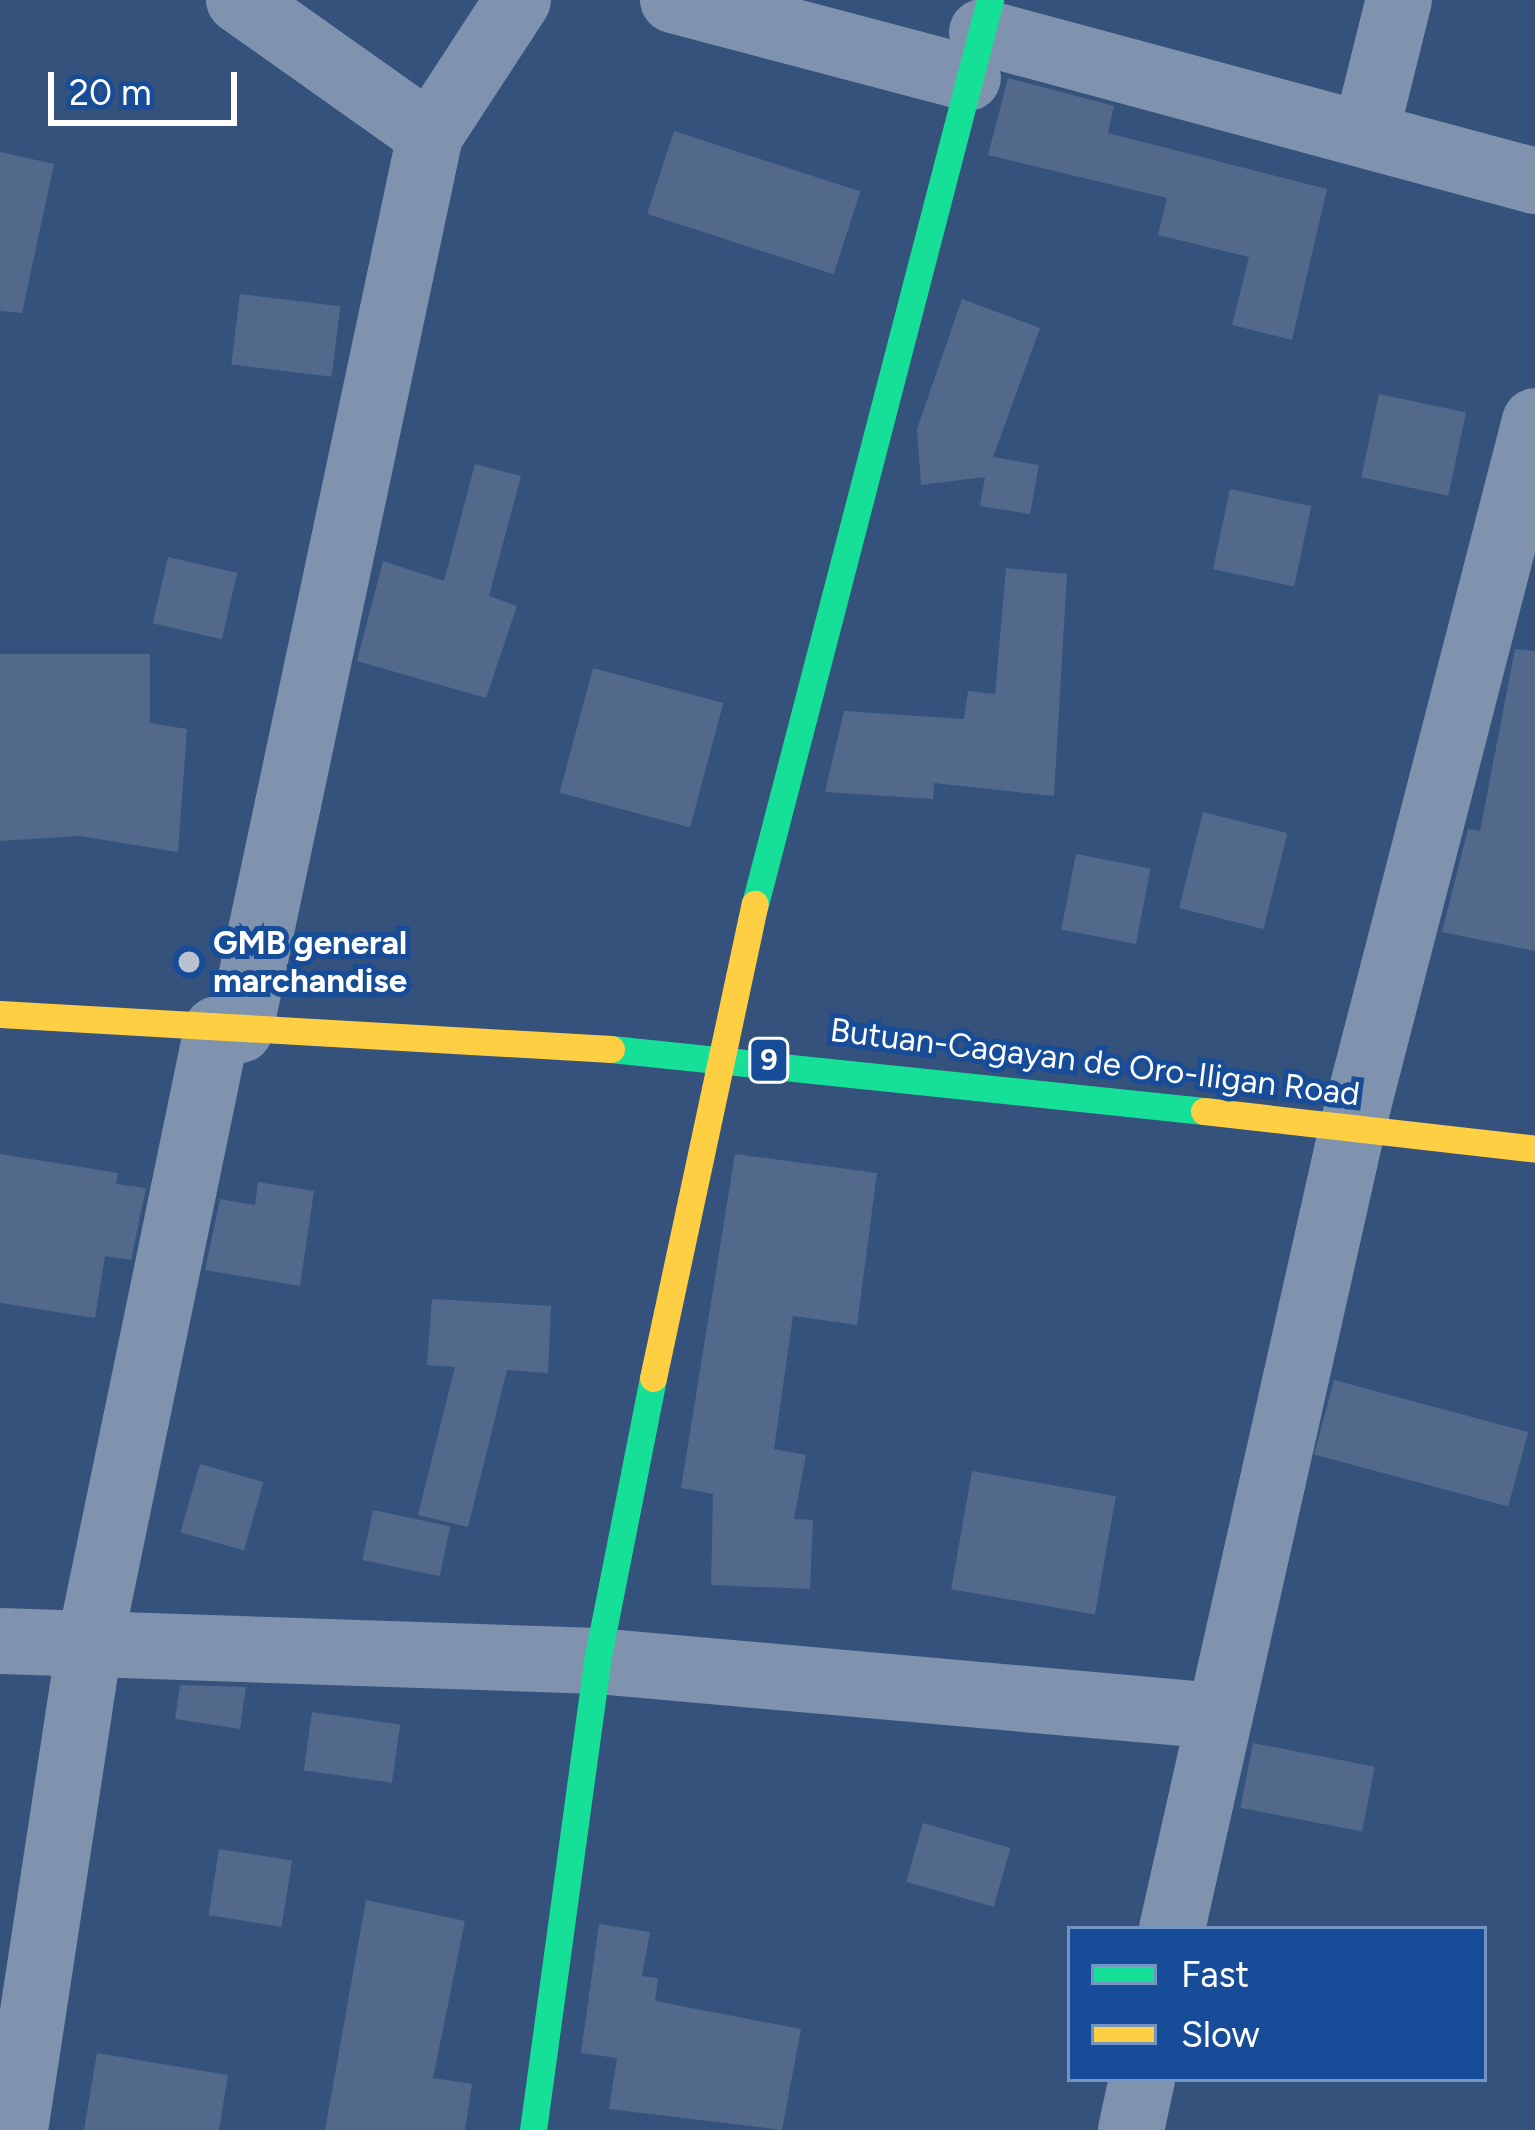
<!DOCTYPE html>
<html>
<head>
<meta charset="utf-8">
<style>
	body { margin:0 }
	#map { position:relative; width:1535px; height:2130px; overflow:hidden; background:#34527c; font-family:Figtree,sans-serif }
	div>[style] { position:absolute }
	.building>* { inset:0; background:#52698b; transform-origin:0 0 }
	.street>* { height:66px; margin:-33px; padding:0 33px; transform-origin:33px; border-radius:33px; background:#7f93ae }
	.fast>* { height:27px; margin:-13.5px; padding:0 13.5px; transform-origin:13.5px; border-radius:13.5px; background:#16e098 }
	.slow>* { height:27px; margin:-13.5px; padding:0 13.5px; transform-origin:13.5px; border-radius:13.5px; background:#ffcf43 }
	.dots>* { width:33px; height:33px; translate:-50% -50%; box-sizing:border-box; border:6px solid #174c99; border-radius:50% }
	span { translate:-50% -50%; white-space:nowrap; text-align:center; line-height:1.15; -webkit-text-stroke:10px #174c99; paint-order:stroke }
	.shield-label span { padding:3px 9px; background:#174c99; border:3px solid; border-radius:9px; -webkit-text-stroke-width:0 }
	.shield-label { font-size:30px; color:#fff; font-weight:700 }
	.poi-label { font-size:33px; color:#fff; font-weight:700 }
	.left { translate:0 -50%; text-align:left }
	.street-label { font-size:33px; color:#fff }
	.legend { position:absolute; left:1067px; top:1926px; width:420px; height:156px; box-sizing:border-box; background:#174c99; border:3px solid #7494c2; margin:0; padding:15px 21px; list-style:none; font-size:36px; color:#fff }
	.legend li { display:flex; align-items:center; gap:24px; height:60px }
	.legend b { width:60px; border:3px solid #7494c2 }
	.scale { position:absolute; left:48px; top:72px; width:189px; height:54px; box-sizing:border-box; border:6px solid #fff; border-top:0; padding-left:15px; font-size:36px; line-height:42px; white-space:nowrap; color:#fff; -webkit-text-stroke:9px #174c99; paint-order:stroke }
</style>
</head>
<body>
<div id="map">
	<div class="building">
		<div style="clip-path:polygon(1008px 78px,1114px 106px,1108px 133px,1327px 189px,1292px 340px,1232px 325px,1249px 257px,1158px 235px,1167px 198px,988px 155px)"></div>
		<div style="left:674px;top:131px;width:196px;height:87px;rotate:18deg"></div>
		<div style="clip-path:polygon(0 152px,54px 164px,22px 313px,0 311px)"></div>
		<div style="left:240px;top:294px;width:101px;height:71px;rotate:7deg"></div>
		<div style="clip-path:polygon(962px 299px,1040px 328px,993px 457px,1039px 465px,1030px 514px,980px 506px,985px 477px,921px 485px,917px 429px)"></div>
		<div style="left:1379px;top:394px;width:89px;height:85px;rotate:12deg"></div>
		<div style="clip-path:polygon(475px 464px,521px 476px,489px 596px,517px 606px,486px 698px,357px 661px,383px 561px,444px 581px)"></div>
		<div style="left:1230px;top:489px;width:83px;height:82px;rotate:12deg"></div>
		<div style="left:168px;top:557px;width:71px;height:68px;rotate:13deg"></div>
		<div style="clip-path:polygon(1006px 568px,1067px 574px,1054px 796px,934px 783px,933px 799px,825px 792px,844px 711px,964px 719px,968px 691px,995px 694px)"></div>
		<div style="clip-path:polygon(1515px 649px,1535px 651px,1535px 951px,1442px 932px,1468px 829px,1480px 831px)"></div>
		<div style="clip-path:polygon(0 654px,150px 654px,150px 723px,187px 729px,178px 852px,80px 836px,0 841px)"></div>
		<div style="left:593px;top:668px;width:135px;height:129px;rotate:15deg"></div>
		<div style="left:1203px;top:812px;width:87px;height:99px;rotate:14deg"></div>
		<div style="left:1076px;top:854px;width:76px;height:77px;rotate:11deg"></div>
		<div style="clip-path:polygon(0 1154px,118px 1173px,116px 1184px,146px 1188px,131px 1260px,105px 1256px,95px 1318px,0 1303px)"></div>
		<div style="clip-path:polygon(735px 1154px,877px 1173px,857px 1325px,793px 1316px,774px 1449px,806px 1455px,794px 1519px,813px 1520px,810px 1589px,711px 1585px,713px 1494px,681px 1488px)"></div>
		<div style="clip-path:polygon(258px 1182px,314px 1191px,300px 1286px,205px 1270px,220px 1199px,255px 1205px)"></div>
		<div style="clip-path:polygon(432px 1299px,551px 1306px,548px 1373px,507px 1370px,468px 1527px,418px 1515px,455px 1367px,427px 1365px)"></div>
		<div style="left:1334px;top:1380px;width:201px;height:77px;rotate:15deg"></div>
		<div style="left:200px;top:1464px;width:66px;height:71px;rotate:16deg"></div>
		<div style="left:972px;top:1471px;width:146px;height:120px;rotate:10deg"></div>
		<div style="left:373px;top:1510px;width:79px;height:51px;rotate:12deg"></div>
		<div style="clip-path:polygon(180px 1685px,246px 1687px,240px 1729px,175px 1719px)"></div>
		<div style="left:312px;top:1712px;width:89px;height:59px;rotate:8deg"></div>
		<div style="left:1253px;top:1743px;width:124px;height:66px;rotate:11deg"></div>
		<div style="left:923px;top:1823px;width:91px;height:61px;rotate:16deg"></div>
		<div style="left:219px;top:1849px;width:74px;height:67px;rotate:9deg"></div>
		<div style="clip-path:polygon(366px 1900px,465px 1921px,433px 2078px,472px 2084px,465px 2130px,325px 2130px)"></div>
		<div style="clip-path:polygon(599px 1924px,650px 1932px,642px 1976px,658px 1978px,655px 2001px,801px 2029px,782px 2130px,609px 2109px,617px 2058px,581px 2053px)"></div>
		<div style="clip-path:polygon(97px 2053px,228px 2075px,219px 2130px,84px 2130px)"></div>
	</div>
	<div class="street">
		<div style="left:239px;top:0;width:234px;rotate:35.3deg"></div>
		<div style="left:673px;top:0;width:305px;rotate:14.8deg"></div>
		<div style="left:982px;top:32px;width:573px;rotate:15.08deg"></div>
		<div style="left:1366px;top:132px;width:136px;rotate:-76deg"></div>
		<div style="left:240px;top:1030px;width:915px;rotate:-78.01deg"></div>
		<div style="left:430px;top:135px;width:161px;rotate:-56.9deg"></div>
		<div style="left:0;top:1641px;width:597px;rotate:1.92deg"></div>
		<div style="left:597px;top:1661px;width:621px;rotate:5.08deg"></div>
		<div style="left:1172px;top:1929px;width:820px;rotate:-77.32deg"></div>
		<div style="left:1352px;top:1129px;width:731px;rotate:-75.51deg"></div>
		<div style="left:15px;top:2130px;width:489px;rotate:-81.3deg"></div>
		<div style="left:89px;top:1647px;width:631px;rotate:-78.3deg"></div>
		<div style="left:1131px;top:2130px;width:52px;rotate:-77.8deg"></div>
	</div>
	<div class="fast">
		<div style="left:755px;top:904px;width:934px;rotate:-75.43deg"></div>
		<div style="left:611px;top:1049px;width:596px;rotate:5.97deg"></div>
		<div style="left:533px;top:2130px;width:473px;rotate:-82.2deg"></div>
		<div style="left:597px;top:1661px;width:288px;rotate:-78.8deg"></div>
	</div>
	<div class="slow">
		<div style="left:0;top:1014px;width:612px;rotate:3.28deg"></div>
		<div style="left:1204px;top:1111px;width:333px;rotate:6.5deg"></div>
		<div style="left:653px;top:1378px;width:485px;rotate:-77.9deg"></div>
	</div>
	<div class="dots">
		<div style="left:189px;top:962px;background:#b8c2d1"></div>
	</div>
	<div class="shield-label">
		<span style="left:769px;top:1060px">9</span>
	</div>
	<div class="poi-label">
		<span class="left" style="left:213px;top:962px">GMB general<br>marchandise</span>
	</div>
	<div class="street-label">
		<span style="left:1095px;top:1062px;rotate:7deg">Butuan-Cagayan de Oro-Iligan Road</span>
	</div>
	<ul class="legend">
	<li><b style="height:15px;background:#16e098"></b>Fast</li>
	<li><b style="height:15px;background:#ffcf43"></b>Slow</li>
	</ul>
	<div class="scale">20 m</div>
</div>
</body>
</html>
